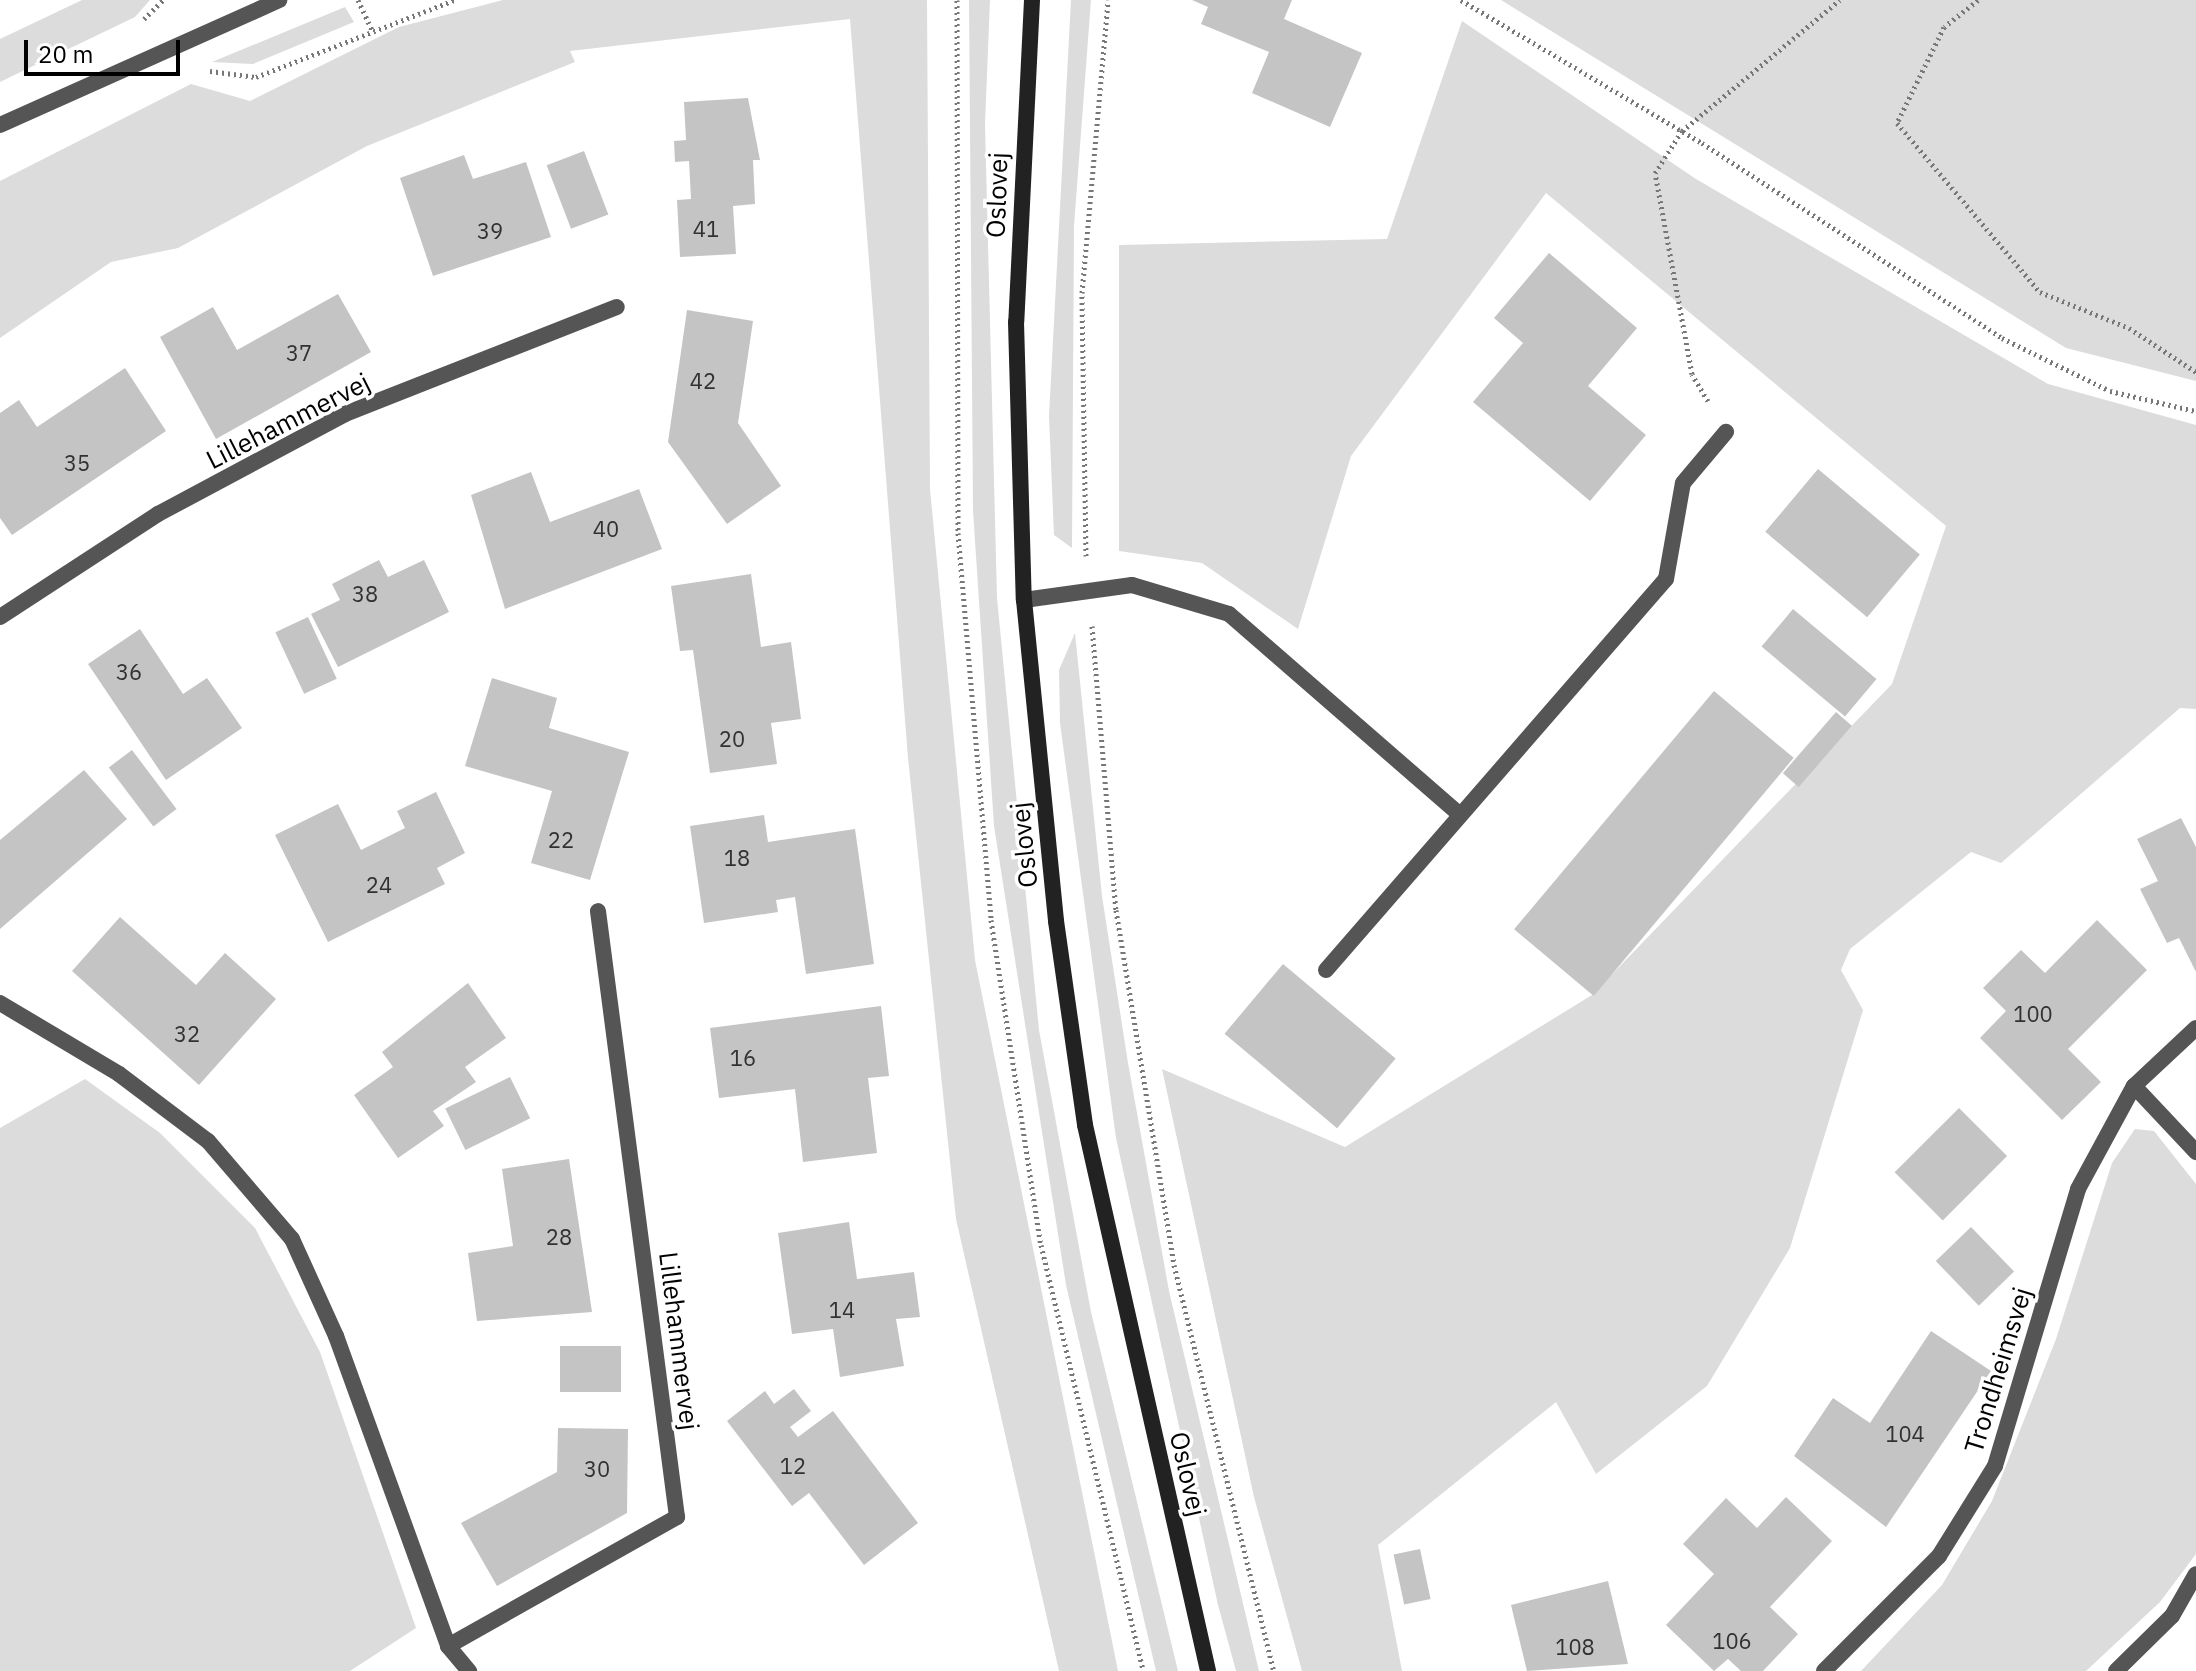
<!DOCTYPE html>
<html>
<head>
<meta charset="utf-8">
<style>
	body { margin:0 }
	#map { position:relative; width:2196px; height:1671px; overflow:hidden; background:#fff; font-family:"IBM Plex Sans",sans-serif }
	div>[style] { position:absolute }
	.green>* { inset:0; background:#dcdcdc }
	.building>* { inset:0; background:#c4c4c4; transform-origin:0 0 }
	.path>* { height:5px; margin-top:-2.5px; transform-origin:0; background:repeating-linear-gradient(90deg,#777 0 2px,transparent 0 6px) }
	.lane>* { height:16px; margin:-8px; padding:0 8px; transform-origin:8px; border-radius:8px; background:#555 }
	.street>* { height:16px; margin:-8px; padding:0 8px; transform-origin:8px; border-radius:8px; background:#555 }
	.secondary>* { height:16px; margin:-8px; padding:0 8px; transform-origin:8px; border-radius:8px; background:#222 }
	span { translate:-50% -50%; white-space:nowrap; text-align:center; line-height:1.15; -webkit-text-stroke:7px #fff; paint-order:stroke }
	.number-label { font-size:22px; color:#313131 }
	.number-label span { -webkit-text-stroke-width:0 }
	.street-label { font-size:26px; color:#000 }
	.scale { position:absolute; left:24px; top:40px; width:156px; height:36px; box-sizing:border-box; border:4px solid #000; border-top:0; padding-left:10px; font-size:24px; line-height:28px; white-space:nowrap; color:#000; -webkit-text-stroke:6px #fff; paint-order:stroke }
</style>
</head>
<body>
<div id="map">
	<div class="green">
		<div style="clip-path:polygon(82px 0,150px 0,135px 17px,0 82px,0 39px)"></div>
		<div style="clip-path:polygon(503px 0,927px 0,930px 489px,975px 960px,1118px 1671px,1059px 1671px,956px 1219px,908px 758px,850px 19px,570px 51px,575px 62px,367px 146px,178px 248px,111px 262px,0 338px,0 181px,191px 84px,250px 101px,399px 27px)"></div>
		<div style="clip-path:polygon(969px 0,990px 0,985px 124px,997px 598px,1039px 1030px,1091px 1312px,1178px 1671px,1156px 1671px,1066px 1285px,994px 826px,973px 511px)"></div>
		<div style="clip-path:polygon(1071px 0,1091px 0,1074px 226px,1072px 548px,1054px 535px,1049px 416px)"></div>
		<div style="clip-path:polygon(1501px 0,2196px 0,2196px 381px,2066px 348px)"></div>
		<div style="clip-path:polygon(345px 7px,354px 22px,253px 64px,212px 62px)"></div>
		<div style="clip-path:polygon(1462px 21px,1696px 179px,2048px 384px,2196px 425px,2196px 709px,2180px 708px,2001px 863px,1971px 852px,1850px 949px,1841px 970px,1863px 1010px,1790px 1248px,1707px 1386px,1596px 1474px,1556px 1402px,1378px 1545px,1402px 1671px,1302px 1671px,1254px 1497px,1162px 1069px,1345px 1147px,1592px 995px,1892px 684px,1946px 526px,1546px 193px,1351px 456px,1298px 629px,1202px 563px,1119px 551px,1119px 245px,1387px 239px)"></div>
		<div style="clip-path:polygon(1075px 633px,1102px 896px,1128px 1063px,1169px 1291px,1259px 1671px,1236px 1671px,1218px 1605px,1116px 1138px,1060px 723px,1059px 670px)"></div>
		<div style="clip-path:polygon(85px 1079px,160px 1133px,255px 1228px,320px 1352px,416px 1628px,350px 1671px,0 1671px,0 1128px)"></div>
		<div style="clip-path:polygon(2135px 1129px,2154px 1131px,2196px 1184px,2196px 1554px,2160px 1602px,2086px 1671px,1861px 1671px,1942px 1585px,1992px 1501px,2056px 1339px,2112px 1163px)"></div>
	</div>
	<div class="building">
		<div style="clip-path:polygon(1192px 0,1292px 0,1284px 19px,1362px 53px,1330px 127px,1252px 93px,1269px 52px,1201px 24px,1208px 7px)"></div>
		<div style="clip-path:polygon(748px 98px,760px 160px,753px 160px,755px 204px,733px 206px,736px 254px,680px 257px,677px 200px,691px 199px,689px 161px,675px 162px,674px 141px,686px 140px,684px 102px)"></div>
		<div style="left:584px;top:151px;width:68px;height:40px;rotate:69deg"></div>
		<div style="clip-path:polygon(464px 155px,473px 179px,526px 162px,551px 237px,433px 276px,400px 178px)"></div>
		<div style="clip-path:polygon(1549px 253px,1637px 328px,1588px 386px,1646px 435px,1590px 501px,1473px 402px,1523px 343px,1494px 318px)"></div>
		<div style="clip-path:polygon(338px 294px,371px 352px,216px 439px,160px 337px,213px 307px,237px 350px)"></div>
		<div style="clip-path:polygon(687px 310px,753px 321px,738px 423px,781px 486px,727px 524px,668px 442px)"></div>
		<div style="clip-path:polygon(125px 368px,166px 431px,12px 535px,0 518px,0 413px,19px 400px,37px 427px)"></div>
		<div style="left:1818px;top:469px;width:133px;height:82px;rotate:40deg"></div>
		<div style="clip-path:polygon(531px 472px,550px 522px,639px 489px,662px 549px,505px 609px,471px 495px)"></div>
		<div style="clip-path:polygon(379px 560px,388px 577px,424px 560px,449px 612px,338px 667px,311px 614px,340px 600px,332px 584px)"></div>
		<div style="clip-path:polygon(751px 574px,761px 647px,791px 642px,801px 719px,771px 723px,777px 764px,710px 773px,693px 650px,680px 651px,671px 586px)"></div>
		<div style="left:1793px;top:609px;width:109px;height:49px;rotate:40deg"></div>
		<div style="left:308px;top:617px;width:68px;height:36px;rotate:65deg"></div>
		<div style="clip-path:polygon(140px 629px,183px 694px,207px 678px,242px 728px,166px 780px,88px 664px)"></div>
		<div style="clip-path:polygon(492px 678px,557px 698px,549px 728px,629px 752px,590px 880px,531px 863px,552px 791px,465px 766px)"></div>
		<div style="left:1714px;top:691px;width:104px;height:311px;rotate:40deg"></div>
		<div style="left:1836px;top:712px;width:21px;height:81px;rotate:41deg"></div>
		<div style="left:132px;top:750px;width:74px;height:29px;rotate:53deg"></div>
		<div style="clip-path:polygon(84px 770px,127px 819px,0 929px,0 840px)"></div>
		<div style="clip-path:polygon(436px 792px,465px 853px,437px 868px,445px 884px,328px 942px,275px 835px,338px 804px,361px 850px,405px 828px,397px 811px)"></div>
		<div style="clip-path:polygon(764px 815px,768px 842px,855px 829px,874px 964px,806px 974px,795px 897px,776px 900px,778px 912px,704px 923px,690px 826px)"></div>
		<div style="clip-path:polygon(2181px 818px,2196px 847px,2196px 972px,2179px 938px,2167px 943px,2140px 889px,2158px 881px,2137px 839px)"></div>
		<div style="clip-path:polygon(120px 917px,196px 985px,225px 953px,276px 999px,199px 1085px,72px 971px)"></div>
		<div style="clip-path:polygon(2097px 920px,2147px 970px,2068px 1049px,2101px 1082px,2062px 1120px,1980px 1038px,2006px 1011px,1983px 988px,2021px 950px,2045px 973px)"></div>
		<div style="left:1283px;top:964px;width:147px;height:91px;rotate:40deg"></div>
		<div style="clip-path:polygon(468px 983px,506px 1038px,465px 1067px,476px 1082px,433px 1111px,444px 1126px,398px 1158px,354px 1095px,393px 1067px,382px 1052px)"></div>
		<div style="clip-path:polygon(881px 1006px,889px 1076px,868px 1078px,877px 1153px,803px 1162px,795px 1089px,719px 1098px,710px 1028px)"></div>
		<div style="left:510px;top:1077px;width:46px;height:72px;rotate:64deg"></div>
		<div style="left:1959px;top:1108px;width:68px;height:91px;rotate:45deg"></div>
		<div style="clip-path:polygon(569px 1159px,592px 1312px,477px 1321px,468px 1253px,513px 1246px,502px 1169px)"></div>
		<div style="clip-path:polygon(849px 1222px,857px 1279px,914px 1272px,920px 1317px,896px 1319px,904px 1366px,840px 1377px,833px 1329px,792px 1334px,778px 1233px)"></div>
		<div style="left:1971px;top:1227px;width:62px;height:49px;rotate:46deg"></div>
		<div style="clip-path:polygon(1931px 1331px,1991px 1371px,1886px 1527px,1794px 1456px,1833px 1398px,1870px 1423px)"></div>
		<div style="left:560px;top:1346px;width:61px;height:46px"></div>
		<div style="clip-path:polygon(794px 1389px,811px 1411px,790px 1427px,798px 1437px,833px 1411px,918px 1523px,864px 1565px,809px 1493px,792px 1506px,727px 1421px,765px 1391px,774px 1404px)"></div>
		<div style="clip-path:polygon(558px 1428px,628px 1429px,627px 1513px,497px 1586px,461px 1523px,557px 1472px)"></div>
		<div style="clip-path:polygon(1786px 1497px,1832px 1541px,1770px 1607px,1798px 1634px,1763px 1671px,1741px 1671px,1728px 1659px,1714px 1671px,1666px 1625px,1714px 1574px,1683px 1544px,1726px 1498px,1757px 1528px)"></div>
		<div style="left:1420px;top:1549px;width:51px;height:27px;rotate:78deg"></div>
		<div style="clip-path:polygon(1608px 1581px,1628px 1664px,1527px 1671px,1511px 1605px)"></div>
	</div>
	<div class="path">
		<div style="left:358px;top:0;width:33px;rotate:65deg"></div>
		<div style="left:957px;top:0;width:533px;rotate:89.89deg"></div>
		<div style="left:958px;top:533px;width:388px;rotate:85.1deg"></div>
		<div style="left:991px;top:920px;width:329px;rotate:81.3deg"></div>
		<div style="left:1041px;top:1245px;width:438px;rotate:76.5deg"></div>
		<div style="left:1461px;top:0;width:280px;rotate:30.7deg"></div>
		<div style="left:1702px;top:143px;width:358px;rotate:33deg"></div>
		<div style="left:2002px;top:338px;width:120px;rotate:26.1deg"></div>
		<div style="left:2110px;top:391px;width:88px;rotate:13.1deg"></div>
		<div style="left:1978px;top:0;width:43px;rotate:141.5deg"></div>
		<div style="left:1944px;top:27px;width:107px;rotate:116.1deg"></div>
		<div style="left:1897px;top:123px;width:221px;rotate:49.8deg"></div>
		<div style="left:2040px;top:292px;width:96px;rotate:22deg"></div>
		<div style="left:2129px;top:328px;width:80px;rotate:33.3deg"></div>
		<div style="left:144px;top:19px;width:27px;rotate:-45deg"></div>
		<div style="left:210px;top:71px;width:46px;rotate:7.4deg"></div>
		<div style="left:256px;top:77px;width:213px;rotate:-21.2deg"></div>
		<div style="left:1708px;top:401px;width:31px;rotate:-121deg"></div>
		<div style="left:1692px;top:374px;width:204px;rotate:-100.4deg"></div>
		<div style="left:1655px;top:173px;width:50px;rotate:-57.3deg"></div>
		<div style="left:1682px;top:131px;width:205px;rotate:-39.7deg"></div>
		<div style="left:1086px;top:556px;width:263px;rotate:-90.9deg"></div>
		<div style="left:1082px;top:293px;width:294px;rotate:-84.9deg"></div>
		<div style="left:1092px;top:626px;width:285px;rotate:85.2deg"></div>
		<div style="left:1116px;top:910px;width:360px;rotate:80.7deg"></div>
		<div style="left:1174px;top:1265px;width:418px;rotate:76.2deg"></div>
	</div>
	<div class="lane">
		<div style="left:1024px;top:600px;width:109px;rotate:-7.9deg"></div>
		<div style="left:1132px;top:585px;width:101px;rotate:16.6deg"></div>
		<div style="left:1229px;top:614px;width:306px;rotate:41deg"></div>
		<div style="left:1326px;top:970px;width:518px;rotate:-48.99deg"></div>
		<div style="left:1666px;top:579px;width:97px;rotate:-80deg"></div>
		<div style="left:1683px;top:483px;width:67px;rotate:-49.9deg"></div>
	</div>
	<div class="street">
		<div style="left:0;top:125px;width:306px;rotate:-24.1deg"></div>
		<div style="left:0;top:617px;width:189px;rotate:-33.1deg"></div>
		<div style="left:158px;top:514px;width:212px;rotate:-28.1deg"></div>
		<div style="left:345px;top:414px;width:292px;rotate:-21.5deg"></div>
		<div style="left:0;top:1003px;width:139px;rotate:30.8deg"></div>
		<div style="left:119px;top:1074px;width:111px;rotate:37deg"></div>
		<div style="left:208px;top:1141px;width:129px;rotate:49.4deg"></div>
		<div style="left:292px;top:1239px;width:107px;rotate:65.6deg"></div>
		<div style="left:336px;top:1336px;width:330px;rotate:70.1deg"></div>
		<div style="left:448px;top:1646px;width:33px;rotate:50deg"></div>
		<div style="left:2134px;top:1086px;width:91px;rotate:46.8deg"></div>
		<div style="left:448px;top:1646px;width:263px;rotate:-29.4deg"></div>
		<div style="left:677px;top:1517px;width:611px;rotate:-97.43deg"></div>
		<div style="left:1824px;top:1671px;width:163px;rotate:-45deg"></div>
		<div style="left:1939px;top:1556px;width:106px;rotate:-58.1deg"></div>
		<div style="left:1995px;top:1466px;width:289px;rotate:-73.3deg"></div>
		<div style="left:2078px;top:1189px;width:117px;rotate:-61.5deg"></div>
		<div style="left:2134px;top:1086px;width:85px;rotate:-43.1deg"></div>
		<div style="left:2116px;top:1671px;width:78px;rotate:-44.5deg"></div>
		<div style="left:2172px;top:1616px;width:48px;rotate:-60.3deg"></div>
	</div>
	<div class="secondary">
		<div style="left:1032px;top:0;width:322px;rotate:92.8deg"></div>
		<div style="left:1016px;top:322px;width:278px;rotate:88.4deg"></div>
		<div style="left:1024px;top:600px;width:323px;rotate:84.3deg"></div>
		<div style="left:1056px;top:921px;width:206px;rotate:81.9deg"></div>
		<div style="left:1085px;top:1125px;width:560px;rotate:77.3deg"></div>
	</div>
	<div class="number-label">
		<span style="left:706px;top:229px">41</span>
		<span style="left:490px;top:231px">39</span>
		<span style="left:299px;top:353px">37</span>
		<span style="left:703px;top:381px">42</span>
		<span style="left:77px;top:463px">35</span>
		<span style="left:606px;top:529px">40</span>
		<span style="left:365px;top:594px">38</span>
		<span style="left:129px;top:672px">36</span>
		<span style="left:732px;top:739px">20</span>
		<span style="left:561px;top:840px">22</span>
		<span style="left:737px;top:858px">18</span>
		<span style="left:379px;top:885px">24</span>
		<span style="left:2033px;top:1014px">100</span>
		<span style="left:187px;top:1034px">32</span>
		<span style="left:743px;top:1058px">16</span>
		<span style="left:559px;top:1237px">28</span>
		<span style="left:842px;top:1310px">14</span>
		<span style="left:1905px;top:1434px">104</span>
		<span style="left:793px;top:1466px">12</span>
		<span style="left:597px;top:1469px">30</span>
		<span style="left:1732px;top:1641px">106</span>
		<span style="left:1575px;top:1647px">108</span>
	</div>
	<div class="street-label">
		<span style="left:997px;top:195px;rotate:-88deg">Oslovej</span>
		<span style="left:288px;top:421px;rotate:-27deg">Lillehammervej</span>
		<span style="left:1024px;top:845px;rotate:-96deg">Oslovej</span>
		<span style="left:679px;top:1341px;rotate:83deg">Lillehammervej</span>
		<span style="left:1998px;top:1370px;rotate:-73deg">Trondheimsvej</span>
		<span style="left:1188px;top:1474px;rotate:77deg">Oslovej</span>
	</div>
	<div class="scale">20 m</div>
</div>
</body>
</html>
